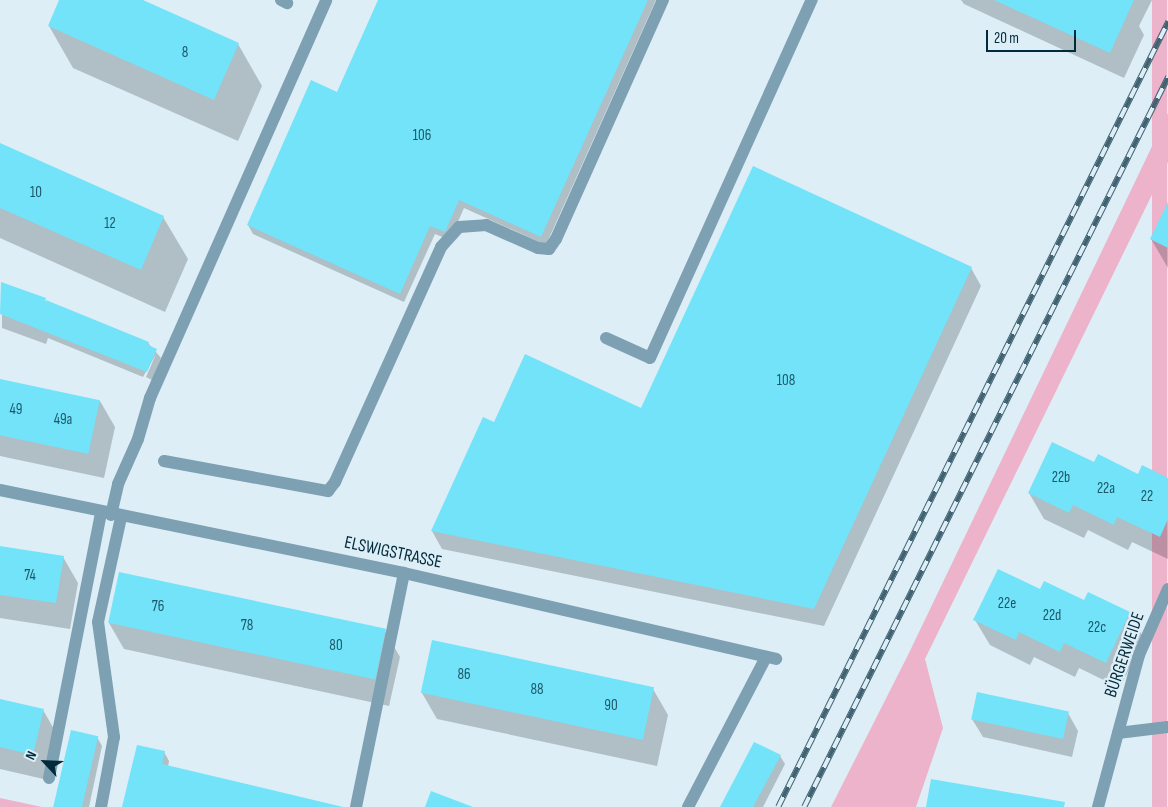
<!DOCTYPE html>
<html>
<head>
<meta charset="utf-8">
<style>
	body { margin:0 }
	#map { position:relative; width:1168px; height:807px; overflow:hidden; background:#ddeef7; font-family:"Sofia Sans Condensed",sans-serif }
	div>[style] { position:absolute }
	.green>* { inset:0; background:#ecb3cb; transform-origin:0 0 }
	.shadow>* { inset:0; background:#0003 }
	.building>* { inset:0; background:#72e3f8; transform-origin:0 0 }
	.minor>* { height:12px; margin:-6px; padding:0 6px; transform-origin:6px; border-radius:6px; background:#7da0b3 }
	.rail>* { height:5.5px; margin-top:-2.75px; transform-origin:0; background:repeating-linear-gradient(90deg,#ddeef7 0 11px,#406271 0 22px); box-sizing:border-box; border-block:1px solid #406271 }
	span { translate:-50% -50%; white-space:nowrap; text-align:center; line-height:1.15; -webkit-text-stroke:5px #ddeef7; paint-order:stroke }
	.number-label { font-size:15px; color:#1d586a }
	.number-label span { -webkit-text-stroke-width:0 }
	.street-label { font-size:18px; color:#012a3b }
	.north { position:absolute; left:20px; top:737px; width:50px; height:50px; -webkit-text-stroke:4px #ddeef7; paint-order:stroke; rotate:295deg; font-size:14px; font-weight:700; line-height:20px; text-align:center; color:#012a3b }
	.north::after { content:''; display:block; margin:auto; width:18px; height:22px; background:#012a3b; clip-path:polygon(50% 0,100% 100%,50% 72%,0 100%) }
	.scale { position:absolute; left:986px; top:30px; width:90px; height:22px; box-sizing:border-box; border:2px solid #012a3b; border-top:0; padding-left:6px; font-size:15px; line-height:18px; white-space:nowrap; color:#012a3b; -webkit-text-stroke:4px #ddeef7; paint-order:stroke }
</style>
</head>
<body>
<div id="map">
	<div class="green">
		<div style="left:1152px;top:0;width:15px;height:900px"></div>
		<div style="clip-path:polygon(1168px 113px,1168px 162px,925px 659px,943px 728px,916px 807px,831px 807px,908px 655px)"></div>
		<div style="clip-path:polygon(0 798px,42px 807px,0 807px)"></div>
	</div>
	<div class="shadow">
		<div style="clip-path:polygon(61px 0,139px 0,238px 44px,262px 86px,238px 141px,73px 68px,49px 26px)"></div>
		<div style="clip-path:polygon(380px 0,656px 0,546px 245px,464px 208px,450px 240px,435px 234px,404px 302px,253px 234px,248px 225px,338px 94px)"></div>
		<div style="clip-path:polygon(961px 0,1152px 0,1139px 26px,1144px 35px,1124px 78px,964px 4px)"></div>
		<div style="clip-path:polygon(0 144px,163px 217px,188px 259px,165px 312px,0 238px)"></div>
		<div style="clip-path:polygon(1168px 207px,1168px 268px,1151px 239px)"></div>
		<div style="clip-path:polygon(971px 268px,981px 286px,824px 626px,442px 549px,432px 531px,495px 424px,642px 410px)"></div>
		<div style="clip-path:polygon(2px 284px,148px 343px,161px 358px,152px 380px,146px 377px,156px 354px,143px 377px,48px 338px,46px 344px,2px 328px)"></div>
		<div style="clip-path:polygon(0 380px,100px 401px,115px 427px,104px 478px,0 456px)"></div>
		<div style="clip-path:polygon(1139px 475px,1168px 479px,1168px 559px,1132px 542px,1128px 550px,1088px 530px,1084px 538px,1044px 519px,1029px 493px)"></div>
		<div style="clip-path:polygon(0 548px,63px 557px,78px 583px,70px 629px,0 618px)"></div>
		<div style="clip-path:polygon(1085px 602px,1129px 613px,1144px 638px,1120px 688px,1079px 668px,1075px 677px,1034px 657px,1030px 665px,990px 645px,975px 620px)"></div>
		<div style="clip-path:polygon(109px 623px,385px 631px,400px 657px,389px 706px,124px 649px)"></div>
		<div style="clip-path:polygon(653px 689px,668px 715px,657px 766px,437px 719px,422px 693px)"></div>
		<div style="clip-path:polygon(0 700px,43px 710px,58px 736px,48px 780px,0 769px)"></div>
		<div style="clip-path:polygon(1068px 713px,1078px 731px,1072px 757px,983px 737px,972px 719px)"></div>
		<div style="clip-path:polygon(97px 737px,102px 746px,89px 807px,56px 807px)"></div>
		<div style="clip-path:polygon(164px 752px,169px 761px,168px 767px,341px 807px,124px 807px)"></div>
		<div style="clip-path:polygon(780px 756px,785px 764px,763px 807px,721px 807px)"></div>
	</div>
	<div class="building">
		<div style="clip-path:polygon(59px 0,143px 0,239px 43px,214px 100px,48px 26px)"></div>
		<div style="clip-path:polygon(378px 0,648px 0,541px 237px,459px 200px,445px 232px,430px 226px,400px 294px,247px 225px,311px 80px,337px 92px)"></div>
		<div style="clip-path:polygon(994px 0,1134px 0,1110px 53px)"></div>
		<div style="clip-path:polygon(0 143px,164px 216px,141px 270px,0 208px)"></div>
		<div style="clip-path:polygon(753px 166px,972px 267px,814px 609px,431px 531px,483px 417px,494px 422px,525px 354px,641px 408px)"></div>
		<div style="clip-path:polygon(1168px 202px,1168px 248px,1150px 239px)"></div>
		<div style="clip-path:polygon(1px 282px,46px 298px,43px 307px,46px 300px,149px 342px,148px 345px,157px 349px,147px 372px,0 314px)"></div>
		<div style="left:0;top:379px;width:102px;height:55px;rotate:12deg"></div>
		<div style="clip-path:polygon(1052px 442px,1094px 462px,1098px 454px,1138px 474px,1142px 465px,1168px 478px,1168px 519px,1160px 537px,1117px 517px,1114px 525px,1073px 505px,1069px 513px,1028px 493px)"></div>
		<div style="clip-path:polygon(0 546px,64px 556px,56px 603px,0 595px)"></div>
		<div style="clip-path:polygon(998px 569px,1040px 589px,1044px 581px,1084px 600px,1088px 592px,1130px 612px,1106px 663px,1064px 643px,1060px 652px,1019px 632px,1016px 640px,973px 620px)"></div>
		<div style="left:119px;top:572px;width:273px;height:52px;rotate:12deg"></div>
		<div style="left:432px;top:640px;width:227px;height:54px;rotate:12deg"></div>
		<div style="left:977px;top:692px;width:94px;height:28px;rotate:12deg"></div>
		<div style="clip-path:polygon(0 699px,44px 709px,33px 755px,0 747px)"></div>
		<div style="left:71px;top:730px;width:28px;height:79px;rotate:13deg"></div>
		<div style="clip-path:polygon(754px 742px,781px 755px,753px 807px,720px 807px)"></div>
		<div style="clip-path:polygon(137px 745px,165px 751px,162px 764px,343px 807px,122px 807px)"></div>
		<div style="clip-path:polygon(931px 779px,1065px 802px,1064px 807px,926px 807px)"></div>
		<div style="clip-path:polygon(431px 791px,473px 807px,425px 807px)"></div>
	</div>
	<div class="minor">
		<div style="left:281px;top:0;width:7px;rotate:27deg"></div>
		<div style="left:606px;top:338px;width:48px;rotate:24.4deg"></div>
		<div style="left:650px;top:358px;width:393px;rotate:-65.7deg"></div>
		<div style="left:164px;top:461px;width:167px;rotate:10.4deg"></div>
		<div style="left:328px;top:491px;width:11px;rotate:-52deg"></div>
		<div style="left:335px;top:482px;width:258px;rotate:-65.7deg"></div>
		<div style="left:441px;top:247px;width:27px;rotate:-48deg"></div>
		<div style="left:459px;top:227px;width:27px;rotate:-4deg"></div>
		<div style="left:486px;top:225px;width:57px;rotate:23.9deg"></div>
		<div style="left:538px;top:248px;width:11px;rotate:5deg"></div>
		<div style="left:549px;top:249px;width:12px;rotate:-55deg"></div>
		<div style="left:556px;top:239px;width:262px;rotate:-65.9deg"></div>
		<div style="left:0;top:490px;width:412px;rotate:11.6deg"></div>
		<div style="left:404px;top:573px;width:382px;rotate:13deg"></div>
		<div style="left:111px;top:515px;width:32px;rotate:-77deg"></div>
		<div style="left:118px;top:484px;width:49px;rotate:-66deg"></div>
		<div style="left:138px;top:439px;width:43px;rotate:-73.7deg"></div>
		<div style="left:150px;top:398px;width:435px;rotate:-66.1deg"></div>
		<div style="left:1118px;top:733px;width:50px;rotate:-6.8deg"></div>
		<div style="left:49px;top:778px;width:271px;rotate:-78.9deg"></div>
		<div style="left:101px;top:807px;width:71px;rotate:-79.5deg"></div>
		<div style="left:114px;top:737px;width:116px;rotate:-97.9deg"></div>
		<div style="left:98px;top:622px;width:107px;rotate:-77.6deg"></div>
		<div style="left:356px;top:807px;width:239px;rotate:-78.4deg"></div>
		<div style="left:688px;top:807px;width:169px;rotate:-62.5deg"></div>
		<div style="left:1098px;top:807px;width:157px;rotate:-74.9deg"></div>
		<div style="left:1139px;top:655px;width:72px;rotate:-66.3deg"></div>
	</div>
	<div class="rail">
		<div style="left:778px;top:807px;width:877px;rotate:-63.58deg"></div>
		<div style="left:804px;top:807px;width:816px;rotate:-63.5deg"></div>
	</div>
	<div class="number-label">
		<span style="left:185px;top:53px">8</span>
		<span style="left:422px;top:136px">106</span>
		<span style="left:36px;top:193px">10</span>
		<span style="left:110px;top:224px">12</span>
		<span style="left:786px;top:381px">108</span>
		<span style="left:16px;top:410px">49</span>
		<span style="left:63px;top:420px">49a</span>
		<span style="left:1061px;top:478px">22b</span>
		<span style="left:1106px;top:489px">22a</span>
		<span style="left:1147px;top:497px">22</span>
		<span style="left:30px;top:576px">74</span>
		<span style="left:1007px;top:604px">22e</span>
		<span style="left:158px;top:607px">76</span>
		<span style="left:1052px;top:616px">22d</span>
		<span style="left:247px;top:626px">78</span>
		<span style="left:1097px;top:628px">22c</span>
		<span style="left:336px;top:646px">80</span>
		<span style="left:464px;top:675px">86</span>
		<span style="left:537px;top:690px">88</span>
		<span style="left:611px;top:706px">90</span>
	</div>
	<div class="street-label">
		<span style="left:393px;top:553px;rotate:12deg">ELSWIGSTRASSE</span>
		<span style="left:1125px;top:655px;rotate:-71deg">BÜRGERWEIDE</span>
	</div>
	<div class="north">N</div>
	<div class="scale">20 m</div>
</div>
</body>
</html>
